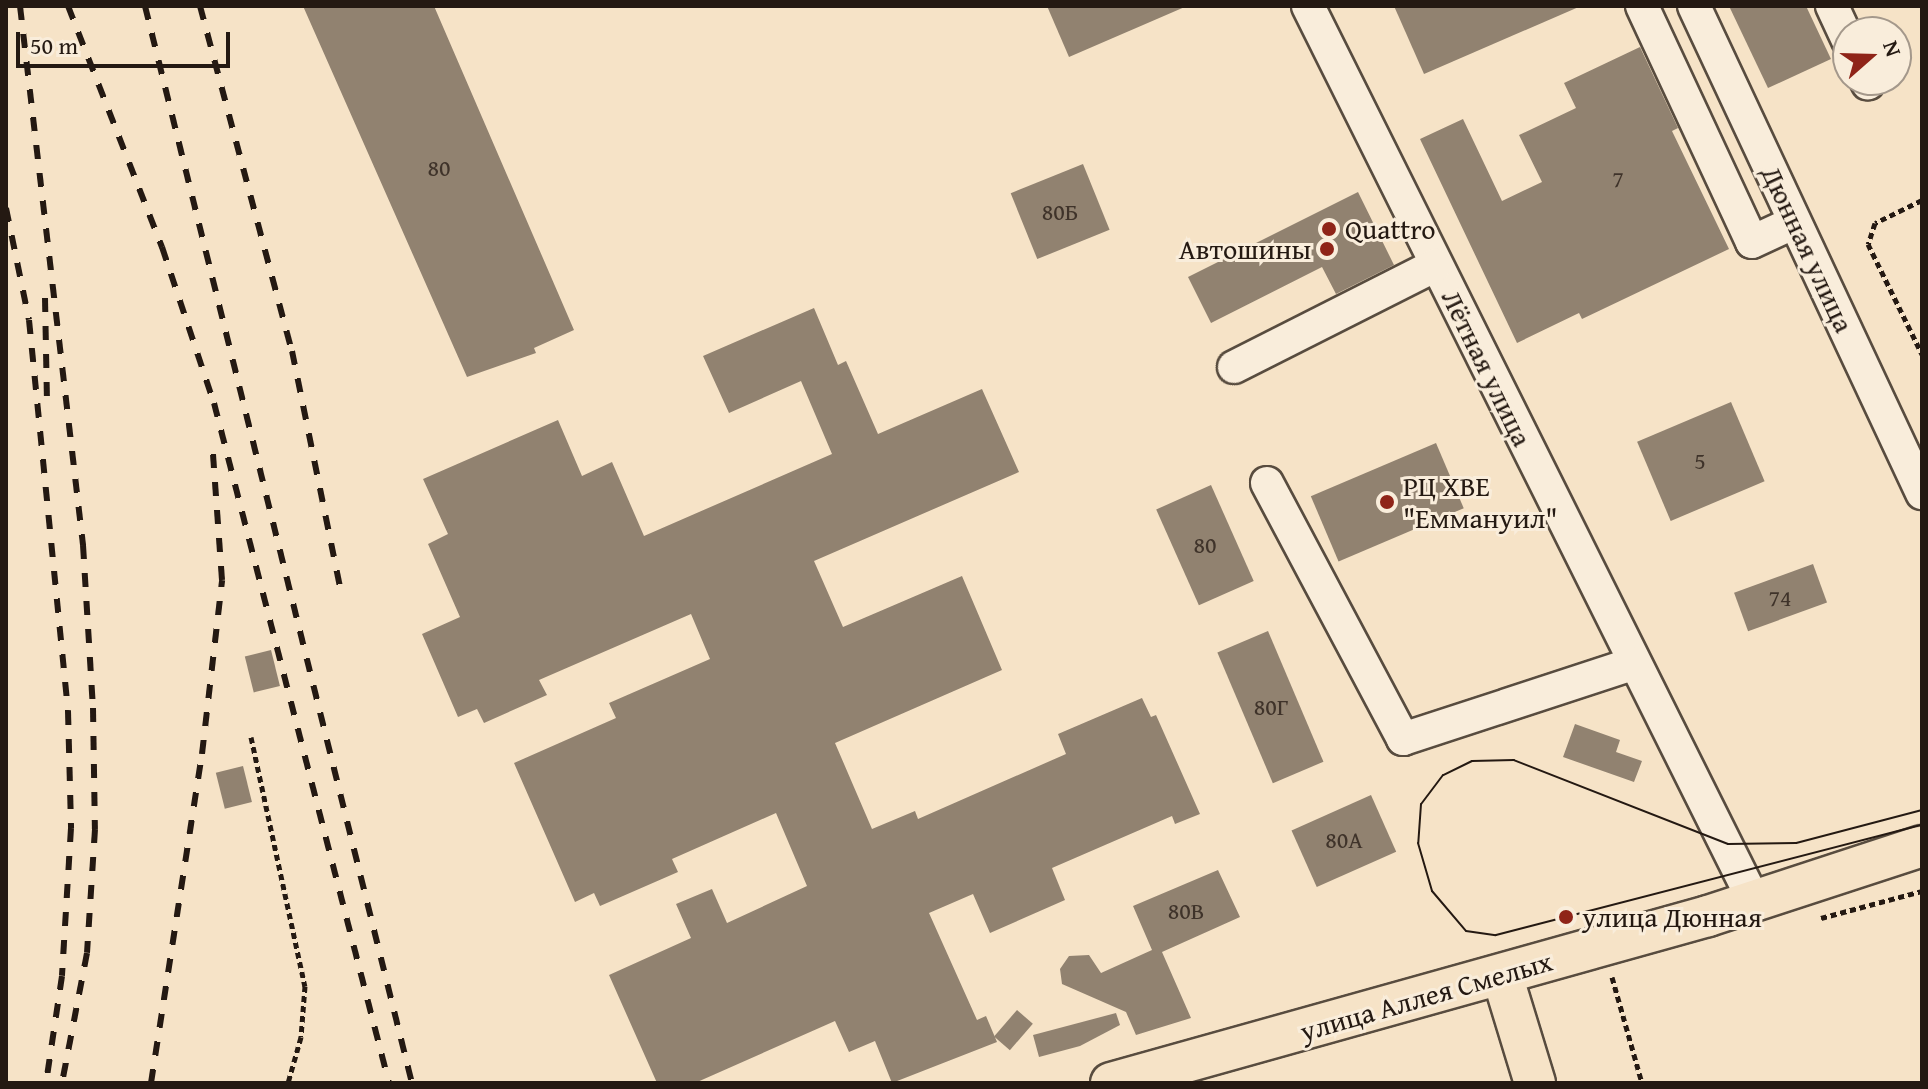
<!DOCTYPE html>
<html>
<head>
<meta charset="utf-8">
<style>
	body { margin:0 }
	#map { position:relative; width:1928px; height:1089px; overflow:hidden; background:#f6e3c7; font-family:"Gentium Book Plus",serif }
	div>[style] { position:absolute }
	.building>* { inset:0; background:#918270; transform-origin:0 0 }
	.path>* { height:5px; margin-top:-2.5px; transform-origin:0; background:repeating-linear-gradient(90deg,#241912 0 6px,transparent 0 10px) }
	.roads { filter:drop-shadow(2px 0 #584c3f) drop-shadow(-2px 0 #584c3f) drop-shadow(0 2px #584c3f) drop-shadow(0 -2px #584c3f) }
	.minor>* { height:32px; margin:-16px; padding:0 16px; transform-origin:16px; border-radius:16px; background:#f9eddb }
	.major>* { height:40px; margin:-20px; padding:0 20px; transform-origin:20px; border-radius:20px; background:#f6e3c7 }
	.tram>* { height:2px; margin:-1px; padding:0 1px; transform-origin:1px; border-radius:1px; background:#241912 }
	.rail>* { height:6px; margin-top:-3px; transform-origin:0; background:repeating-linear-gradient(90deg,#241912 0 14px,transparent 0 28px) }
	.dots>* { width:22px; height:22px; translate:-50% -50%; box-sizing:border-box; border:4px solid #f9eddb; border-radius:50% }
	span { translate:-50% -50%; white-space:nowrap; text-align:center; line-height:1.15; -webkit-text-stroke:6px #f9eddb; paint-order:stroke }
	.number-label { font-size:24px; color:#3f332a }
	.number-label span { -webkit-text-stroke-width:0 }
	.poi-label { font-size:28px; color:#241912 }
	.left { translate:0 -50%; text-align:left }
	.right { translate:-100% -50%; text-align:right }
	.street-label { font-size:28px; color:#241912 }
	.frame { position:absolute; inset:0; border:8px solid #241912; pointer-events:none }
	.north { position:absolute; left:1832px; top:16px; width:80px; height:80px; box-sizing:border-box; background:#f9eddb; border:2px solid #a4988b; border-radius:50%; rotate:70deg; font-size:22px; font-weight:700; line-height:32px; text-align:center; color:#241912 }
	.north::after { content:''; display:block; margin:auto; width:28px; height:36px; background:#8f2418; clip-path:polygon(50% 0,100% 100%,50% 72%,0 100%) }
	.scale { position:absolute; left:16px; top:32px; width:214px; height:36px; box-sizing:border-box; border:4px solid #241912; border-top:0; padding-left:10px; font-size:24px; line-height:28px; white-space:nowrap; color:#241912; -webkit-text-stroke:6px #f9eddb; paint-order:stroke }
</style>
</head>
<body>
<div id="map">
	<div class="building">
		<div style="clip-path:polygon(303px 6px,434px 6px,574px 330px,534px 348px,536px 353px,467px 377px)"></div>
		<div style="clip-path:polygon(1047px 6px,1187px 6px,1069px 57px)"></div>
		<div style="clip-path:polygon(1394px 6px,1581px 6px,1424px 74px)"></div>
		<div style="clip-path:polygon(1729px 6px,1806px 6px,1831px 59px,1768px 88px)"></div>
		<div style="clip-path:polygon(1640px 47px,1678px 128px,1672px 131px,1729px 249px,1582px 319px,1579px 313px,1517px 343px,1420px 139px,1463px 119px,1502px 201px,1542px 182px,1519px 135px,1576px 108px,1564px 83px)"></div>
		<div style="left:1083px;top:164px;width:71px;height:78px;rotate:68deg"></div>
		<div style="clip-path:polygon(1358px 192px,1394px 265px,1336px 294px,1322px 267px,1211px 323px,1188px 277px)"></div>
		<div style="clip-path:polygon(814px 308px,838px 365px,846px 361px,878px 434px,982px 389px,1019px 472px,814px 561px,843px 627px,962px 576px,1002px 670px,835px 743px,872px 829px,915px 811px,918px 819px,1066px 754px,1058px 734px,1142px 698px,1151px 717px,1156px 715px,1200px 814px,1175px 824px,1172px 816px,1052px 868px,1065px 900px,990px 933px,973px 894px,929px 913px,977px 1020px,986px 1016px,997px 1042px,892px 1083px,875px 1041px,849px 1052px,835px 1021px,695px 1083px,657px 1083px,609px 975px,691px 938px,676px 904px,712px 889px,727px 923px,807px 886px,776px 813px,672px 859px,678px 872px,600px 906px,594px 893px,575px 902px,514px 763px,616px 718px,609px 703px,710px 659px,691px 614px,539px 680px,547px 695px,484px 723px,477px 709px,458px 717px,422px 634px,460px 617px,428px 544px,448px 534px,423px 479px,558px 420px,582px 476px,612px 462px,644px 536px,832px 454px,801px 381px,729px 413px,703px 356px)"></div>
		<div style="left:1731px;top:402px;width:86px;height:102px;rotate:67deg"></div>
		<div style="left:1436px;top:443px;width:71px;height:136px;rotate:67deg"></div>
		<div style="left:1211px;top:485px;width:105px;height:60px;rotate:66deg"></div>
		<div style="left:1813px;top:564px;width:41px;height:84px;rotate:70deg"></div>
		<div style="left:1268px;top:631px;width:142px;height:55px;rotate:67deg"></div>
		<div style="left:271px;top:650px;width:37px;height:27px;rotate:76deg"></div>
		<div style="clip-path:polygon(1575px 724px,1620px 740px,1616px 752px,1642px 761px,1634px 782px,1563px 757px)"></div>
		<div style="left:243px;top:766px;width:37px;height:28px;rotate:76deg"></div>
		<div style="left:1371px;top:795px;width:62px;height:87px;rotate:66deg"></div>
		<div style="clip-path:polygon(1218px 870px,1240px 917px,1162px 952px,1191px 1018px,1136px 1035px,1126px 1012px,1062px 984px,1060px 969px,1069px 956px,1089px 955px,1101px 973px,1152px 950px,1133px 906px)"></div>
		<div style="left:1017px;top:1010px;width:21px;height:35px;rotate:41deg"></div>
		<div style="clip-path:polygon(1116px 1013px,1120px 1025px,1080px 1046px,1039px 1057px,1033px 1035px)"></div>
	</div>
	<div class="path">
		<div style="left:1922px;top:200px;width:52px;rotate:153.9deg"></div>
		<div style="left:1875px;top:223px;width:22px;rotate:108deg"></div>
		<div style="left:1868px;top:244px;width:123px;rotate:63.9deg"></div>
		<div style="left:251px;top:737px;width:255px;rotate:77.8deg"></div>
		<div style="left:305px;top:986px;width:51px;rotate:94.5deg"></div>
		<div style="left:301px;top:1037px;width:48px;rotate:105.8deg"></div>
		<div style="left:1821px;top:918px;width:105px;rotate:-15deg"></div>
		<div style="left:1612px;top:977px;width:110px;rotate:74.2deg"></div>
	</div>
	<div class="roads">
		<div class="minor">
			<div style="left:1308px;top:6px;width:1000px;rotate:63.51deg"></div>
			<div style="left:1642px;top:6px;width:260px;rotate:65deg"></div>
			<div style="left:1752px;top:242px;width:47px;rotate:-24.9deg"></div>
			<div style="left:1694px;top:6px;width:538px;rotate:64.91deg"></div>
			<div style="left:1832px;top:6px;width:38px;rotate:65deg"></div>
			<div style="left:1866px;top:80px;width:4px;rotate:63deg"></div>
			<div style="left:1234px;top:367px;width:226px;rotate:-26.8deg"></div>
			<div style="left:1267px;top:483px;width:290px;rotate:62deg"></div>
			<div style="left:1403px;top:739px;width:242px;rotate:-18.1deg"></div>
		</div>
		<div class="major">
			<div style="left:1502px;top:975px;width:113px;rotate:73deg"></div>
			<div style="left:1111px;top:1083px;width:620px;rotate:-15.63deg"></div>
			<div style="left:1708px;top:916px;width:225px;rotate:-18.1deg"></div>
		</div>
	</div>
	<div class="tram">
		<div style="left:1922px;top:810px;width:130px;rotate:165.3deg"></div>
		<div style="left:1796px;top:843px;width:68px;rotate:179.2deg"></div>
		<div style="left:1728px;top:844px;width:230px;rotate:-158.6deg"></div>
		<div style="left:1514px;top:760px;width:42px;rotate:178.6deg"></div>
		<div style="left:1472px;top:761px;width:32px;rotate:154deg"></div>
		<div style="left:1443px;top:775px;width:36px;rotate:127deg"></div>
		<div style="left:1421px;top:804px;width:39px;rotate:94deg"></div>
		<div style="left:1418px;top:843px;width:50px;rotate:73.7deg"></div>
		<div style="left:1432px;top:891px;width:52px;rotate:49.6deg"></div>
		<div style="left:1466px;top:931px;width:30px;rotate:8deg"></div>
		<div style="left:1496px;top:935px;width:440px;rotate:-14.5deg"></div>
	</div>
	<div class="rail">
		<div style="left:20px;top:6px;width:543px;rotate:83.33deg"></div>
		<div style="left:83px;top:545px;width:163px;rotate:86.5deg"></div>
		<div style="left:93px;top:708px;width:121px;rotate:89.1deg"></div>
		<div style="left:95px;top:829px;width:124px;rotate:93.7deg"></div>
		<div style="left:87px;top:953px;width:132px;rotate:100.9deg"></div>
		<div style="left:68px;top:6px;width:259px;rotate:68.7deg"></div>
		<div style="left:162px;top:247px;width:164px;rotate:71.6deg"></div>
		<div style="left:214px;top:403px;width:702px;rotate:75.57deg"></div>
		<div style="left:145px;top:6px;width:1110px;rotate:76.08deg"></div>
		<div style="left:200px;top:6px;width:357px;rotate:75.1deg"></div>
		<div style="left:292px;top:351px;width:246px;rotate:78.5deg"></div>
		<div style="left:6px;top:208px;width:114px;rotate:78.4deg"></div>
		<div style="left:29px;top:320px;width:393px;rotate:84.3deg"></div>
		<div style="left:68px;top:711px;width:117px;rotate:88.5deg"></div>
		<div style="left:71px;top:828px;width:148px;rotate:93.5deg"></div>
		<div style="left:62px;top:976px;width:108px;rotate:98.5deg"></div>
		<div style="left:45px;top:298px;width:100px;rotate:88.9deg"></div>
		<div style="left:151px;top:1083px;width:333px;rotate:-81.2deg"></div>
		<div style="left:202px;top:754px;width:175px;rotate:-83.4deg"></div>
		<div style="left:222px;top:580px;width:138px;rotate:-94.1deg"></div>
	</div>
	<div class="dots">
		<div style="left:1329px;top:229px;background:#8f2418"></div>
		<div style="left:1327px;top:249px;background:#8f2418"></div>
		<div style="left:1387px;top:502px;background:#8f2418"></div>
		<div style="left:1566px;top:917px;background:#8f2418"></div>
	</div>
	<div class="number-label">
		<span style="left:439px;top:168px">80</span>
		<span style="left:1618px;top:179px">7</span>
		<span style="left:1060px;top:212px">80Б</span>
		<span style="left:1700px;top:461px">5</span>
		<span style="left:1205px;top:545px">80</span>
		<span style="left:1780px;top:598px">74</span>
		<span style="left:1271px;top:707px">80Г</span>
		<span style="left:1344px;top:840px">80А</span>
		<span style="left:1186px;top:911px">80В</span>
	</div>
	<div class="poi-label">
		<span class="left" style="left:1345px;top:229px">Quattro</span>
		<span class="right" style="left:1311px;top:249px">Автошины</span>
		<span class="left" style="left:1403px;top:502px">РЦ ХВЕ<br>"Еммануил"</span>
		<span class="left" style="left:1582px;top:917px">улица Дюнная</span>
	</div>
	<div class="street-label">
		<span style="left:1808px;top:249px;rotate:65deg">Дюнная улица</span>
		<span style="left:1487px;top:368px;rotate:64deg">Лётная улица</span>
		<span style="left:1426px;top:996px;rotate:-16deg">улица Аллея Смелых</span>
	</div>
	<div class="frame"></div>
	<div class="north">N</div>
	<div class="scale">50 m</div>
</div>
</body>
</html>
